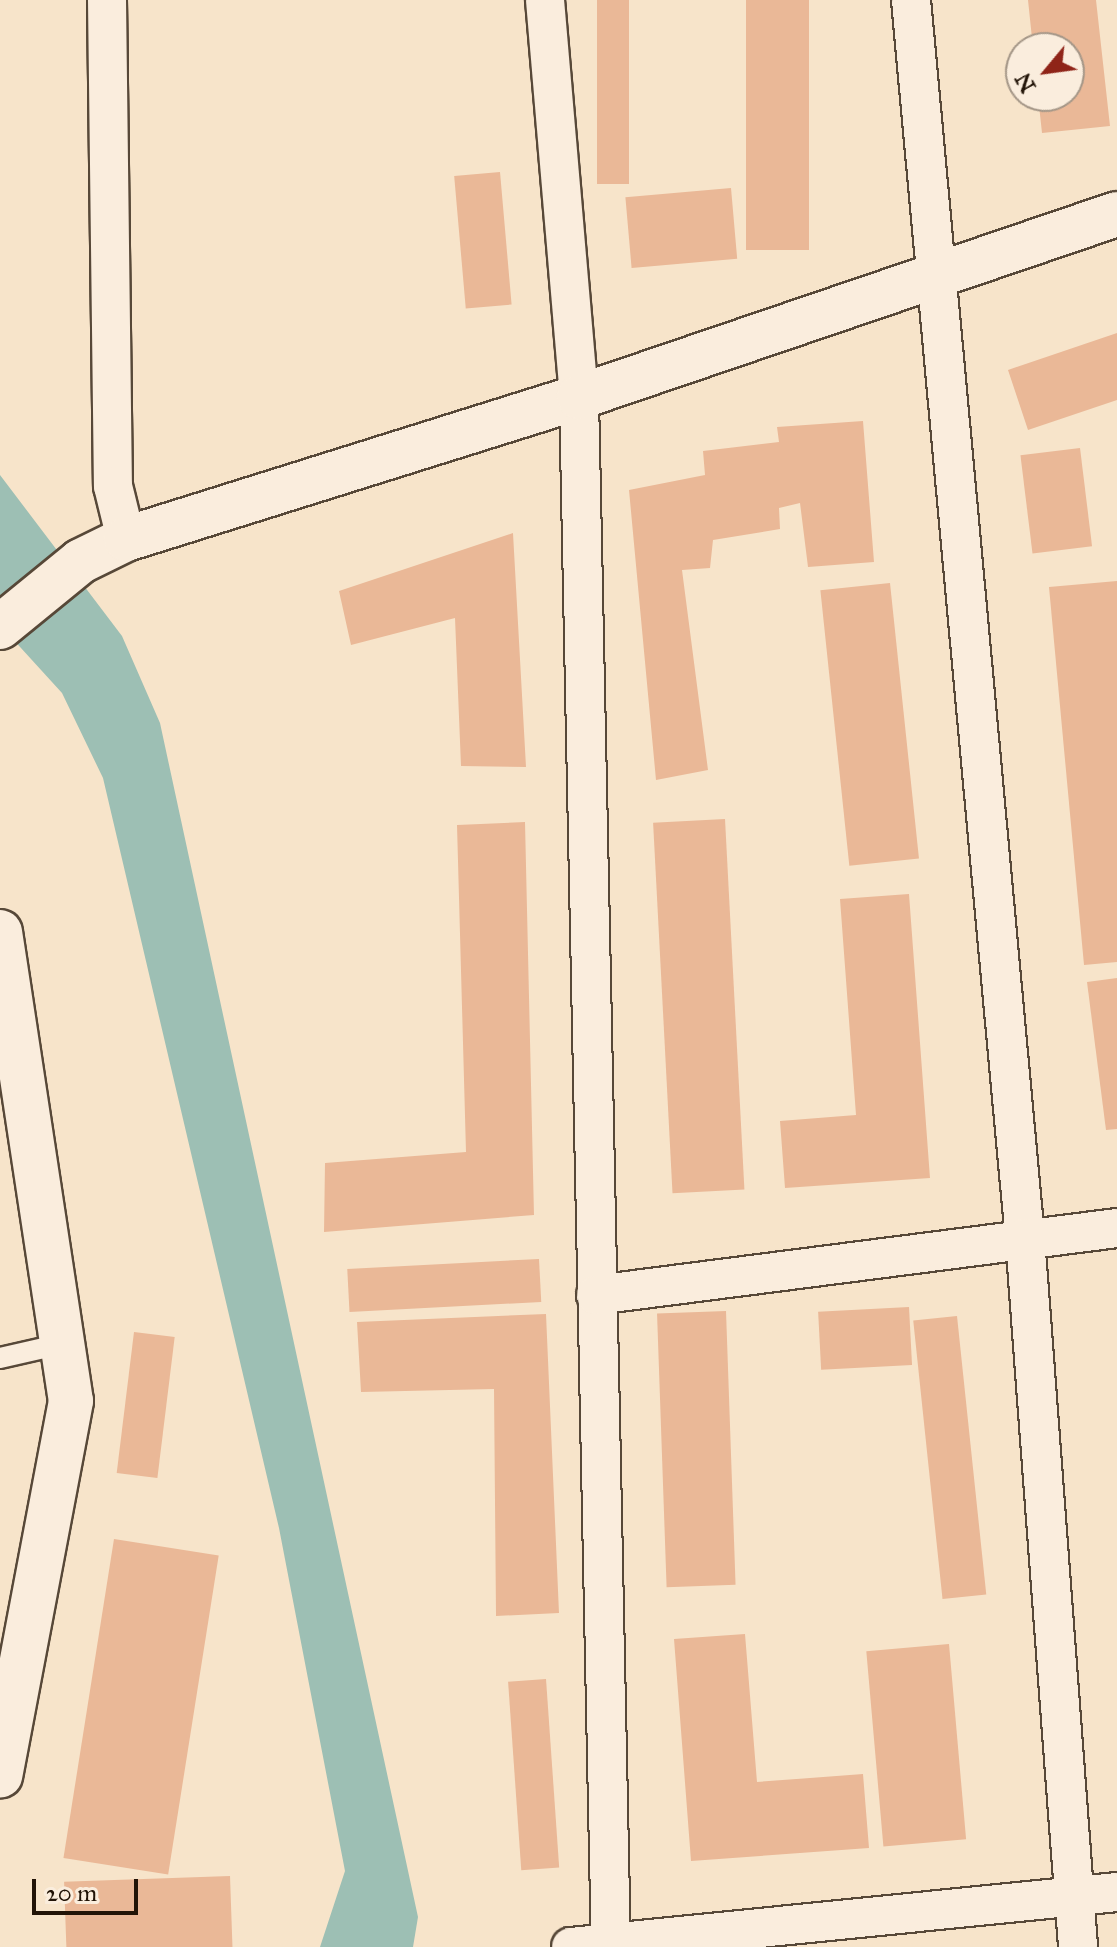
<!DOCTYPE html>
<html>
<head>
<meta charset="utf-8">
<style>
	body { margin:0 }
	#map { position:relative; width:1117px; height:1947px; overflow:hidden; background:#f7e4ca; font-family:"IM FELL Great Primer",serif }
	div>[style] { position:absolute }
	.water>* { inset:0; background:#9dbfb4 }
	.building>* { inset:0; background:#eab897; transform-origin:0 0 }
	.roads { filter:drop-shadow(2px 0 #574838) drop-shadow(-2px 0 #574838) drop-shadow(0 2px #574838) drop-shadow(0 -2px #574838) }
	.lane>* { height:20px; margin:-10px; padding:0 10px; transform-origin:10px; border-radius:10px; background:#faeddd }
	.street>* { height:38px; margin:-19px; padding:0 19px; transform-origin:19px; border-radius:19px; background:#faeddd }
	.secondary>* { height:44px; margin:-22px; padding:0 22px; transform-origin:22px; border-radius:22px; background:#faeddd }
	span { translate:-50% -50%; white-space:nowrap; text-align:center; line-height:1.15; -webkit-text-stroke:6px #faeddd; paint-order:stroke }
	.north { position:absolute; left:1005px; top:32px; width:80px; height:80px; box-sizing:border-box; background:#faeddd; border:2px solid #a49687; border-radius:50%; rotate:241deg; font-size:22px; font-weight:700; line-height:32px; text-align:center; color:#221407 }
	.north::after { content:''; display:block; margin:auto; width:28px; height:36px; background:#8f2418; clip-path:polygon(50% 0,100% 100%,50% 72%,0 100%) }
	.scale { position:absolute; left:32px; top:1879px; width:106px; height:36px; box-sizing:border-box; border:4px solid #221407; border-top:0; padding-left:10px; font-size:24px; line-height:28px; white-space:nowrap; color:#221407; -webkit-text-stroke:6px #faeddd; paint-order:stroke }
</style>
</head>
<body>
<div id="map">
	<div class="water">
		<div style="clip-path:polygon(0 475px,122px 636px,160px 723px,418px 1917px,413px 1947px,320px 1947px,345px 1871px,279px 1528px,103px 778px,62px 693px,0 625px)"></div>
	</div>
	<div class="building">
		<div style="left:597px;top:0;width:32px;height:184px"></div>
		<div style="left:746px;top:0;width:63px;height:250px"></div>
		<div style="clip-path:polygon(1028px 0,1096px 0,1110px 126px,1042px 133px,1038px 96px,1069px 96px,1069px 48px,1033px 48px)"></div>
		<div style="left:500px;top:172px;width:133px;height:46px;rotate:85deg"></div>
		<div style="left:731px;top:188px;width:71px;height:106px;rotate:85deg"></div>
		<div style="clip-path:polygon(1117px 333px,1117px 400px,1028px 430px,1008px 370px)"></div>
		<div style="clip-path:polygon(863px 421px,874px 562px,808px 567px,800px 503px,779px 508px,780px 529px,713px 540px,710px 568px,682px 570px,708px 770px,656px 780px,629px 490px,705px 475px,703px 451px,779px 442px,777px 427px)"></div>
		<div style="left:1080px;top:448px;width:99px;height:60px;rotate:83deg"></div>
		<div style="clip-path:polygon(513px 533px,526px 767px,461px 766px,455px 618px,351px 645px,339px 591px)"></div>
		<div style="clip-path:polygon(1117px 581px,1117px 962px,1084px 965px,1049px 587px)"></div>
		<div style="left:890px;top:583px;width:277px;height:70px;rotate:84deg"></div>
		<div style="left:725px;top:819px;width:371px;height:72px;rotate:87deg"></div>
		<div style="clip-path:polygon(525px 822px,534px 1215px,324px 1232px,325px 1163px,466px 1152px,457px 825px)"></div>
		<div style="clip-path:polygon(909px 894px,930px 1178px,785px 1188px,780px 1121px,856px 1115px,840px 899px)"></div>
		<div style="clip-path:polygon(1117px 978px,1117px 1129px,1106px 1130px,1087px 982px)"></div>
		<div style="left:539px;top:1259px;width:43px;height:192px;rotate:87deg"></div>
		<div style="left:909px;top:1307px;width:58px;height:91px;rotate:87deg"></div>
		<div style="left:726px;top:1311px;width:274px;height:69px;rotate:88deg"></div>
		<div style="clip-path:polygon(546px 1314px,559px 1613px,496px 1616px,494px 1389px,361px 1392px,357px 1322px)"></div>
		<div style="left:957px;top:1316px;width:280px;height:44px;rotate:84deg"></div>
		<div style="left:134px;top:1332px;width:41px;height:142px;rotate:7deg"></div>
		<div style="left:114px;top:1539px;width:106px;height:323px;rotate:9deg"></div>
		<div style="clip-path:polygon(745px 1634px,757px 1782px,863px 1774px,869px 1848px,691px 1861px,674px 1639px)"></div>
		<div style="left:949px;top:1644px;width:196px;height:83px;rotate:85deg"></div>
		<div style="left:546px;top:1679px;width:189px;height:38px;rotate:86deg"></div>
		<div style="left:230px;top:1876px;width:71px;height:166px;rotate:88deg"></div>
	</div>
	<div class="roads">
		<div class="lane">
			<div style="left:0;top:1358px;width:63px;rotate:-12.9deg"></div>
		</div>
		<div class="street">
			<div style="left:107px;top:0;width:486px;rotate:89.3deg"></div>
			<div style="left:113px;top:486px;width:55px;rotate:76.2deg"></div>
			<div style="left:545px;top:0;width:398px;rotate:85.1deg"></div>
			<div style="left:579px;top:397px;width:1550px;rotate:88.82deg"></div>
			<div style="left:911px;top:0;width:1243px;rotate:84.74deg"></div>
			<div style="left:1025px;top:1238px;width:711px;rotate:85.72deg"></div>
			<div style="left:596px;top:1295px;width:525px;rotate:-7.33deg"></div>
			<div style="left:571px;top:1947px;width:549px;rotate:-5.75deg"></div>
		</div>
		<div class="secondary">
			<div style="left:0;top:627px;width:104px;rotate:-39.2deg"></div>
			<div style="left:81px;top:561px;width:50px;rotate:-26.1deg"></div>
			<div style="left:126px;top:539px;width:475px;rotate:-17.4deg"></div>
			<div style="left:579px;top:397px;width:568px;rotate:-18.79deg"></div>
			<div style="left:0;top:932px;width:474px;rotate:81.4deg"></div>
			<div style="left:71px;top:1401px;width:381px;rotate:100.7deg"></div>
		</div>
	</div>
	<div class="north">N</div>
	<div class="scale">20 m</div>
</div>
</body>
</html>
